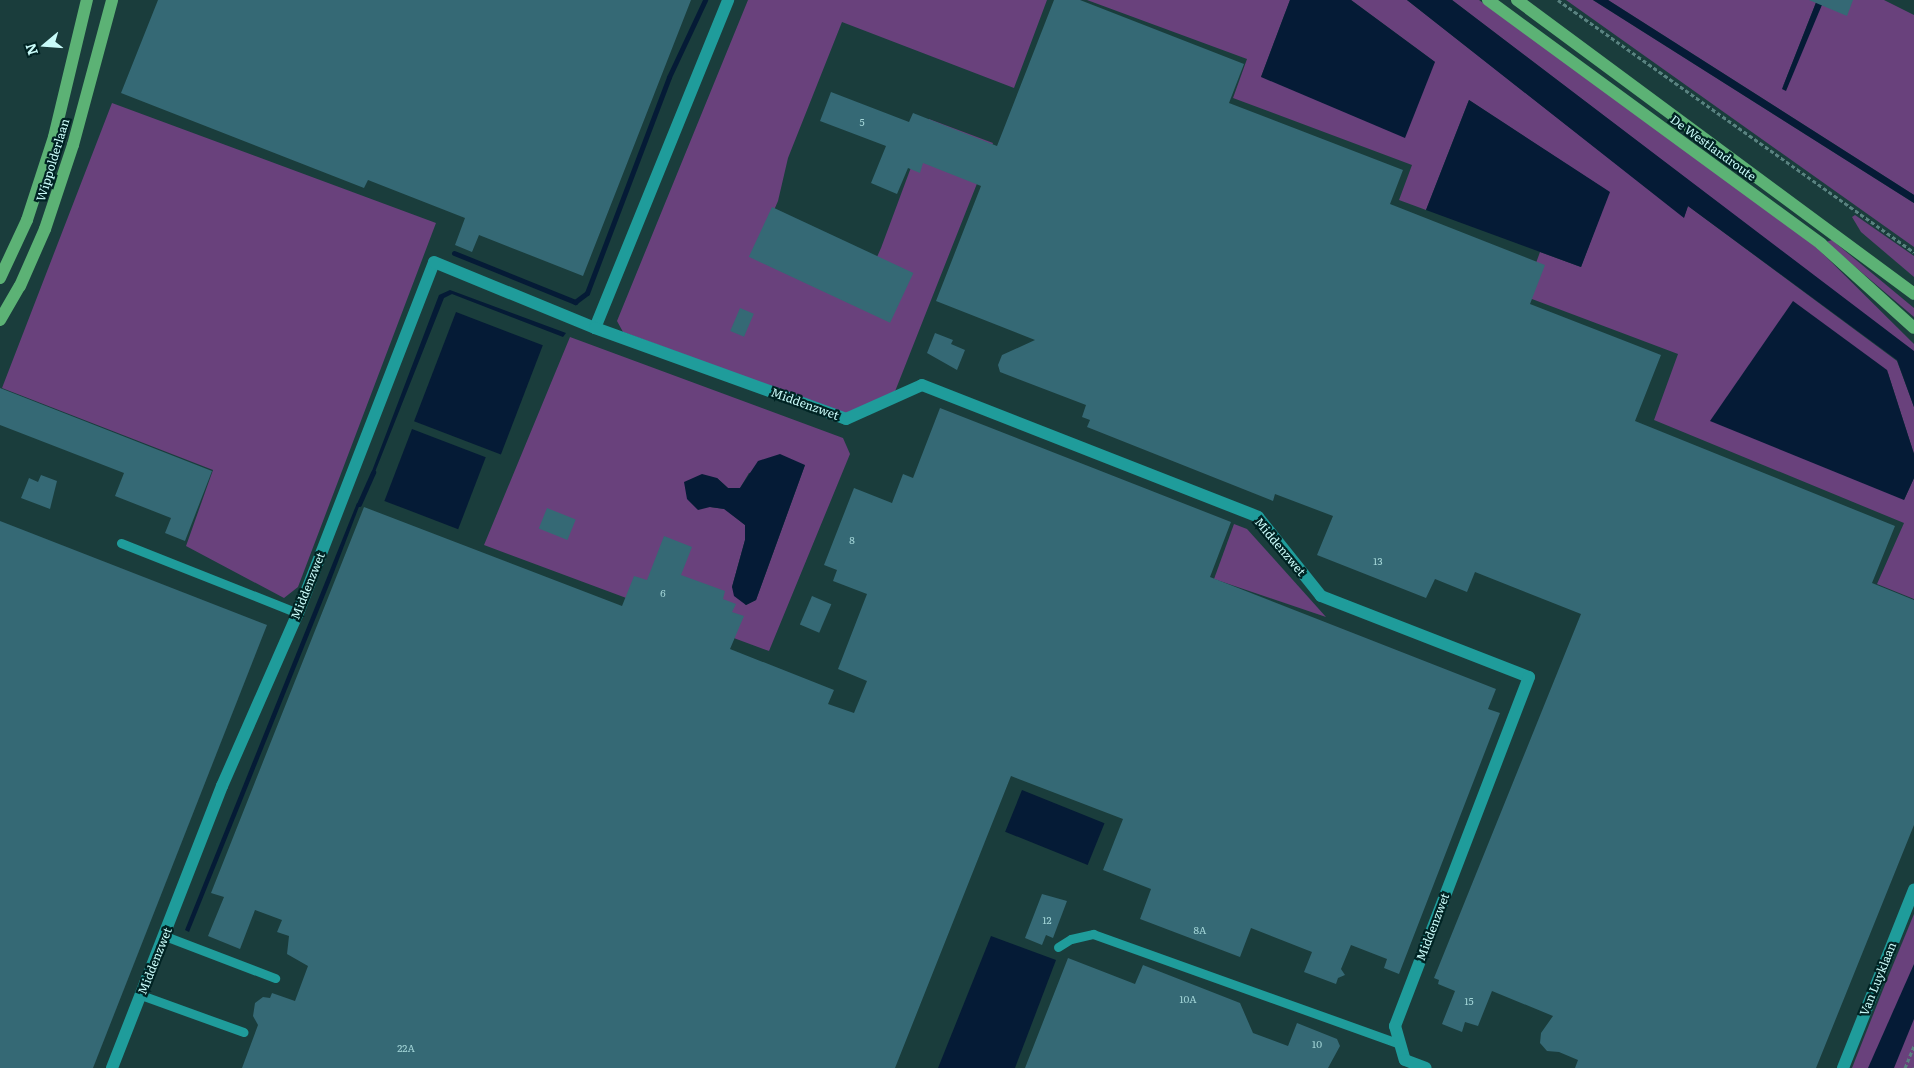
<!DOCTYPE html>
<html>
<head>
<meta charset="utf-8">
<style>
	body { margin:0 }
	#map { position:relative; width:1914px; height:1068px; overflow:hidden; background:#1a3d3c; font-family:Literata,serif }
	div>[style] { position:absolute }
	.green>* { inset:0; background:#69417c }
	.water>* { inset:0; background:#051b36; transform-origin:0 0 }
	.stream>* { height:5px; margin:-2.5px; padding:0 2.5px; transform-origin:2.5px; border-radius:2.5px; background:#051b36 }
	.building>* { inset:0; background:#356975; transform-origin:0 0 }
	.path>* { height:3px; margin-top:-1.5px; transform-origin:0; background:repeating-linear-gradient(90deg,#598280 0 4px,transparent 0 6.5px) }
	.service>* { height:9px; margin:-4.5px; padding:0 4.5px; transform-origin:4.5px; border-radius:4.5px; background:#1f9c9b }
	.minor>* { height:12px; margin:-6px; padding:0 6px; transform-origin:6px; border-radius:6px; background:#1f9c9b }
	.tertiary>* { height:12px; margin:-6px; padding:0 6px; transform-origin:6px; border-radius:6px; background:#1f9c9b }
	.primary>* { height:12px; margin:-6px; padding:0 6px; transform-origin:6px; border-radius:6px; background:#5cb275 }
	span { translate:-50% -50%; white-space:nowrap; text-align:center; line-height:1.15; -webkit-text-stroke:4.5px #002323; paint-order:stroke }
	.number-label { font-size:10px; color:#a4d6d8 }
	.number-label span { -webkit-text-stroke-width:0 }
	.street-label { font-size:12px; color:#c9fbf9 }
	.north { position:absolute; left:20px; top:20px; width:50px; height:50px; -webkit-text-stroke:4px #002323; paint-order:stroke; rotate:252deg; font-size:14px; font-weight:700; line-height:20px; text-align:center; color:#c9fbf9 }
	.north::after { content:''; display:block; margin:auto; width:18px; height:22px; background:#c9fbf9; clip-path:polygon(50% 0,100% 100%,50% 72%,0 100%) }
</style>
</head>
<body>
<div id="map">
	<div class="green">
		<div style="clip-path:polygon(748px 0,1047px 0,1014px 88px,842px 22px,788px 158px,778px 201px,754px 256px,857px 302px,881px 248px,929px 119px,993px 143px,894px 394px,848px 415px,623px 332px,617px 321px)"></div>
		<div style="clip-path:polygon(1087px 0,1290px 0,1261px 77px,1435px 62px,1351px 0,1407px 0,1684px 217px,1688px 206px,1897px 361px,1914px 407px,1914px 454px,1887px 370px,1904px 500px,1914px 478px,1914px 599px,1877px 584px,1904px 523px,1654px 420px,1678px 354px,1524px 296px,1540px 252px,1581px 267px,1609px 192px,1469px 100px,1426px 210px,1399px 200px,1412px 165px,1233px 98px,1247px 59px)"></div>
		<div style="clip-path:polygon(1452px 0,1479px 0,1797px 228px,1914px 344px,1914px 352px)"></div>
		<div style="clip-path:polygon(1566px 0,1593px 0,1914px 203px,1914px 247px)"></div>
		<div style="clip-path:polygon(1608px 0,1817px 0,1782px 89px,1824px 0,1884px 0,1914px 15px,1914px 195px)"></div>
		<div style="clip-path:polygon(112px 103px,436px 223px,298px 587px,284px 598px,186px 546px,213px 470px,2px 388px)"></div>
		<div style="clip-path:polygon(1855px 215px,1914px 256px,1914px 277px,1861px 232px,1852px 217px)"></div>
		<div style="clip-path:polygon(1832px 240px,1914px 308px,1914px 317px,1826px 242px)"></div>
		<div style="clip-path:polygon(evenodd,570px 337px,843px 438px,850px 454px,769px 651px,484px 545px,570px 337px,805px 465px,756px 600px,746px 605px,732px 587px,745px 540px,745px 525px,725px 509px,710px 507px,717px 478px,728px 488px,740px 488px,749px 473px,805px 465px)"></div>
		<div style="clip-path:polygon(1234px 524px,1247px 529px,1326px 617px,1214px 579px)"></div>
		<div style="clip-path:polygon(1914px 914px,1914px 1068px,1852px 1068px,1886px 982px)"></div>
	</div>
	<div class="water">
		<div style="clip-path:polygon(1290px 0,1351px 0,1435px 62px,1405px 138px,1261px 77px)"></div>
		<div style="clip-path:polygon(1407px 0,1452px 0,1914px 351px,1914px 407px,1897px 360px,1688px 206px,1684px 218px)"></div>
		<div style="clip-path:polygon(1593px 0,1608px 0,1914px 195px,1914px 203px)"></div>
		<div style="clip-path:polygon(1817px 0,1824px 0,1786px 91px,1782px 89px)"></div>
		<div style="clip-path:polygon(1469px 100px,1610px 192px,1581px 267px,1426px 210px)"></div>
		<div style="clip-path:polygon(450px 290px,566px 333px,563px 337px,452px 294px,444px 298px,375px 472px,372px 471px,439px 295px)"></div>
		<div style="clip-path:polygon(1793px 301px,1887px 370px,1914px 454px,1914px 478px,1904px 500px,1710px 421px)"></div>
		<div style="left:456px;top:312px;width:93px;height:117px;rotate:21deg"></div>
		<div style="left:412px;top:429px;width:79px;height:77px;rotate:21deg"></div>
		<div style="clip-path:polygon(780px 454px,805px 465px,756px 600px,746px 605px,734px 596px,732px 587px,745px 540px,745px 525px,724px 509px,710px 507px,698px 510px,687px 499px,684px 482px,702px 474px,717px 478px,728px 488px,740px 488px,758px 461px)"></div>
		<div style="clip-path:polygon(357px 503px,360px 504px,331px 580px,189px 932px,185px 930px)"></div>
		<div style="left:1022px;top:790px;width:89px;height:45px;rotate:22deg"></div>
		<div style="clip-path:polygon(991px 936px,1056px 960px,1015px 1068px,938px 1068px)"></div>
		<div style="clip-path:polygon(1914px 964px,1914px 1019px,1894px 1068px,1868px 1068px)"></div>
	</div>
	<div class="stream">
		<div style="left:454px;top:253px;width:131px;rotate:22deg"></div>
		<div style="left:575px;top:302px;width:15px;rotate:-37deg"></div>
		<div style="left:587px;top:293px;width:231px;rotate:-69.2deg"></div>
		<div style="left:669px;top:77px;width:85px;rotate:-64.9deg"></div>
		<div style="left:359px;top:504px;width:35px;rotate:-66deg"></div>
	</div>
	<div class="building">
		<div style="clip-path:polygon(158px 0,691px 0,583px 276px,479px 235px,472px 252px,455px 245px,465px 218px,368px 180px,364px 188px,121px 93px)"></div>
		<div style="clip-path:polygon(1054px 0,1080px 0,1244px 64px,1229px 103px,1403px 170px,1390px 204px,1545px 265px,1530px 304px,1661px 355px,1635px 421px,1895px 526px,1872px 583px,1914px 600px,1914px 825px,1816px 1068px,1575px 1068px,1578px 1060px,1559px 1052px,1547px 1051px,1540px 1043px,1541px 1033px,1553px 1016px,1492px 991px,1478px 1026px,1465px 1022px,1462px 1032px,1442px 1024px,1455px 991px,1438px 984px,1439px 980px,1434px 978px,1581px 614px,1475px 572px,1467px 592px,1435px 579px,1426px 598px,1317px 555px,1333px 516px,1275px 494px,1273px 501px,1087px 427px,1090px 420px,1082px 417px,1086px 405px,1000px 372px,998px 365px,1002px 355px,1035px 340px,936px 301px,981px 186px,923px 163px,920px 173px,908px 168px,897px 194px,871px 183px,886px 146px,820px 121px,831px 92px,909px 122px,913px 113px,997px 146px)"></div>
		<div style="clip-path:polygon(1809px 0,1853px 0,1847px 16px)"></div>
		<div style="left:772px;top:207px;width:156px;height:55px;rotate:25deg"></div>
		<div style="left:740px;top:308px;width:15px;height:25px;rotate:23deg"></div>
		<div style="clip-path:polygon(935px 333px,953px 340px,951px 344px,965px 350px,957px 370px,927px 353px)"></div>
		<div style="clip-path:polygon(0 388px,212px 471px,185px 541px,165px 533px,171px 518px,115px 496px,124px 473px,0 425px)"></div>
		<div style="clip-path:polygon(940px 408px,1231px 522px,1210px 577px,1496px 689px,1488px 709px,1500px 713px,1399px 974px,1384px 968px,1387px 959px,1351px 945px,1341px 969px,1345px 975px,1338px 978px,1336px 984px,1304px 972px,1312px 952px,1251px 928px,1240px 957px,1140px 919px,1151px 889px,1103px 870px,1123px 819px,1011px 776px,895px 1068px,242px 1068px,258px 1025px,253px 1016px,255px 1003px,263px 997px,270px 998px,272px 993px,295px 1001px,308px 966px,287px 954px,289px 936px,277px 932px,282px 920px,255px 910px,240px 949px,208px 936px,224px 897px,211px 893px,364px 507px,622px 606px,634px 576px,647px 580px,664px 536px,692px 547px,681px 575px,725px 591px,723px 599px,736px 604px,732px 612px,744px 616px,730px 649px,834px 690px,828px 704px,854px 713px,867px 681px,838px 669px,867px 594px,833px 581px,837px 570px,824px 565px,854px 488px,892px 503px,903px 474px,913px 478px)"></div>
		<div style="clip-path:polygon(41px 475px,57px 481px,50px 509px,21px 498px,29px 478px,38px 482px)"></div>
		<div style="left:547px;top:508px;width:31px;height:22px;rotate:22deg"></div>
		<div style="clip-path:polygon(0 521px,267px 625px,93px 1068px,0 1068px)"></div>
		<div style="left:812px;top:596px;width:21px;height:31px;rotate:23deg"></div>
		<div style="clip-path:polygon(1042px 894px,1067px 901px,1053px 938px,1046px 935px,1042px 945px,1025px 938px)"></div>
		<div style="clip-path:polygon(1068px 958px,1135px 984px,1143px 965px,1240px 1003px,1253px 1033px,1288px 1046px,1297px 1023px,1337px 1039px,1340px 1046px,1328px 1068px,1025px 1068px)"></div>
	</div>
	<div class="path">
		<div style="left:1558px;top:0;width:436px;rotate:35.3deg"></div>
		<div style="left:1905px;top:1068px;width:24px;rotate:-68deg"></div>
		<div style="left:1914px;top:1068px;width:1px;rotate:-90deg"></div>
	</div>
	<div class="service">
		<div style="left:121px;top:543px;width:190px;rotate:21.6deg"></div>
		<div style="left:165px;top:936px;width:118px;rotate:20.9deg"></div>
		<div style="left:1058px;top:947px;width:15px;rotate:-32deg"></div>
		<div style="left:1071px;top:939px;width:23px;rotate:-13deg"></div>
		<div style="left:1093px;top:934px;width:326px;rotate:19.7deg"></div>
		<div style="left:141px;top:995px;width:109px;rotate:19.9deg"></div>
	</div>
	<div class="minor">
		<div style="left:595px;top:328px;width:354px;rotate:-67.9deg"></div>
		<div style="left:112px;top:1068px;width:303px;rotate:-68.7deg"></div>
		<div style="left:222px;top:786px;width:189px;rotate:-66.3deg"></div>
		<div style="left:298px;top:613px;width:376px;rotate:-68.8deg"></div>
		<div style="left:434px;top:262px;width:174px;rotate:22.3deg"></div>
		<div style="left:595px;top:328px;width:267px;rotate:19.9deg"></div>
		<div style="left:846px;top:419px;width:83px;rotate:-24.1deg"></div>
		<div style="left:922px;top:385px;width:361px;rotate:21.4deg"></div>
		<div style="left:1258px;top:517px;width:101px;rotate:51.4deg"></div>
		<div style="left:1321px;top:596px;width:223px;rotate:21.3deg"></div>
		<div style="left:1529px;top:677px;width:374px;rotate:111deg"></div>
		<div style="left:1395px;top:1026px;width:35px;rotate:74deg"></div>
		<div style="left:1405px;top:1060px;width:22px;rotate:21deg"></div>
	</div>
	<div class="tertiary">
		<div style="left:1843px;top:1068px;width:192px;rotate:-68.3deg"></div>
	</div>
	<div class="primary">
		<div style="left:1488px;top:0;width:413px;rotate:36.2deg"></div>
		<div style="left:1821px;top:244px;width:125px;rotate:42.1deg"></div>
		<div style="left:1517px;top:0;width:494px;rotate:36.5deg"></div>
		<div style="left:0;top:278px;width:64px;rotate:-65deg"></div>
		<div style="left:27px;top:220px;width:87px;rotate:-72deg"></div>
		<div style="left:54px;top:137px;width:141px;rotate:-76.5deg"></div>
		<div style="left:0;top:320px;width:39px;rotate:-60deg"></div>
		<div style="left:20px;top:286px;width:62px;rotate:-66.3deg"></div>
		<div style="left:45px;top:229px;width:89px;rotate:-71.6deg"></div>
		<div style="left:73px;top:145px;width:150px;rotate:-74.9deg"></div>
	</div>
	<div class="number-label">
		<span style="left:862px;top:122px">5</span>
		<span style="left:852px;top:540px">8</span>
		<span style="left:1378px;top:561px">13</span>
		<span style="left:663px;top:593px">6</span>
		<span style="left:1047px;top:920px">12</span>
		<span style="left:1200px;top:930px">8A</span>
		<span style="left:1188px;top:999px">10A</span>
		<span style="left:1469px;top:1001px">15</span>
		<span style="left:1317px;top:1044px">10</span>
		<span style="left:406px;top:1048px">22A</span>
	</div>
	<div class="street-label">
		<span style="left:1713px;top:148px;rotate:36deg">De Westlandroute</span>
		<span style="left:53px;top:160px;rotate:-73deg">Wippolderlaan</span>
		<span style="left:805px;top:404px;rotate:20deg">Middenzwet</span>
		<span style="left:1280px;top:547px;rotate:50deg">Middenzwet</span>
		<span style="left:308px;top:586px;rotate:-68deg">Middenzwet</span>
		<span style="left:1433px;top:927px;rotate:-69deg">Middenzwet</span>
		<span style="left:155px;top:961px;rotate:-68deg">Middenzwet</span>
		<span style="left:1878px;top:979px;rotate:-68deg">Van Luyklaan</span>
	</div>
	<div class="north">N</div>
</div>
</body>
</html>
